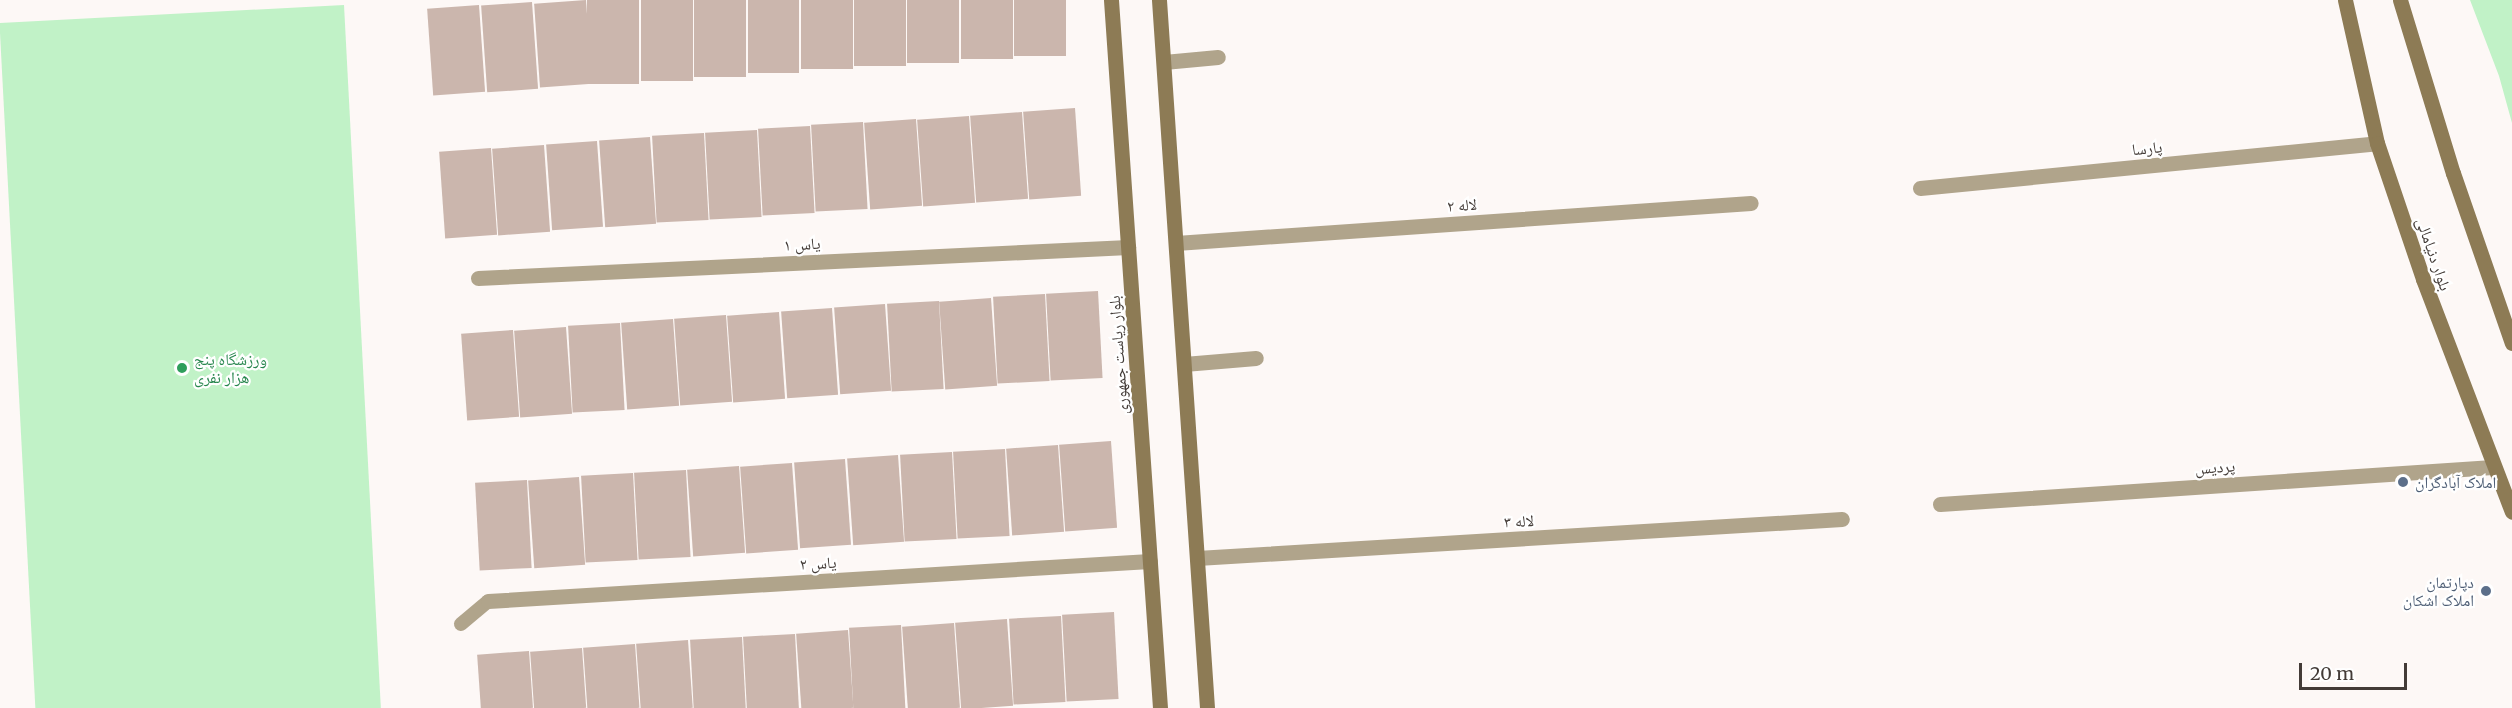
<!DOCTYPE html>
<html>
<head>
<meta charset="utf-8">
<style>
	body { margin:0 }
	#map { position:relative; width:2512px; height:708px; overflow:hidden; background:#fdf8f6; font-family:Merriweather,"Noto Naskh Arabic",serif }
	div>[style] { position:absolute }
	.green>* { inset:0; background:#c1f2c7; transform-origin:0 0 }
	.building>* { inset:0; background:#cbb6ad; transform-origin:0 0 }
	.lane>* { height:14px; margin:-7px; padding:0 7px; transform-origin:7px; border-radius:7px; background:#b0a48b }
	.street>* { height:15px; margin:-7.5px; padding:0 7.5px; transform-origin:7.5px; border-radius:7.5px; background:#b0a48b }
	.secondary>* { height:15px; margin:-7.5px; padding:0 7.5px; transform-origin:7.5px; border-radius:7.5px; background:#8d7b55 }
	.dots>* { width:16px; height:16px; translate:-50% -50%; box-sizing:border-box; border:3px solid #fff; border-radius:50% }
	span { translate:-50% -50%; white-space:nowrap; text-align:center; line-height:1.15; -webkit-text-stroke:4.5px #fff; paint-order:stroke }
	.street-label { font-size:16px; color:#433b37 }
	.leisure-label { font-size:16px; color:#27864d }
	.left { translate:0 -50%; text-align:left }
	.service-label { font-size:16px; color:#4e5e75 }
	.right { translate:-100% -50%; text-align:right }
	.scale { position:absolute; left:2299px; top:663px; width:108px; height:27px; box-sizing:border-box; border:3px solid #433b37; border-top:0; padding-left:8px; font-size:18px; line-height:21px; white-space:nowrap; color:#433b37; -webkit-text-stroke:4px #fff; paint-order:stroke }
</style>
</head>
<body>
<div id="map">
	<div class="green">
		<div style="clip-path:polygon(2470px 0,2512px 0,2512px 123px,2499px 76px)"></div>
		<div style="left:344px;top:5px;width:704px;height:345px;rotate:87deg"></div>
	</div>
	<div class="building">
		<div style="left:586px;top:0;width:84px;height:52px;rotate:86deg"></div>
		<div style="left:587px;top:0;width:52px;height:84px"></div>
		<div style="left:641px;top:0;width:52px;height:81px"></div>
		<div style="left:694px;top:0;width:52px;height:77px"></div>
		<div style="left:748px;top:0;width:51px;height:73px"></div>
		<div style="left:801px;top:0;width:52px;height:69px"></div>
		<div style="left:854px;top:0;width:52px;height:66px"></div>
		<div style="left:907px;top:0;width:52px;height:63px"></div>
		<div style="left:961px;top:0;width:52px;height:59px"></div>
		<div style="left:1014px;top:0;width:52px;height:56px"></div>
		<div style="left:532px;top:2px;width:87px;height:51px;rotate:86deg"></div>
		<div style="left:479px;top:5px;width:87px;height:52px;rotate:86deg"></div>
		<div style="left:1075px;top:108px;width:88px;height:52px;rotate:86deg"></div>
		<div style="left:1022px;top:112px;width:87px;height:52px;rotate:86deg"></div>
		<div style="left:969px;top:116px;width:87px;height:52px;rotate:86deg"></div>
		<div style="left:916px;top:119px;width:87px;height:52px;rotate:86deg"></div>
		<div style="left:863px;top:122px;width:87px;height:52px;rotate:87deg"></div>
		<div style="left:810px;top:126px;width:87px;height:52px;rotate:87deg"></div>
		<div style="left:757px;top:130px;width:87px;height:52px;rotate:87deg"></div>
		<div style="left:704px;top:133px;width:87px;height:52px;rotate:87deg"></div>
		<div style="left:650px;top:137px;width:87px;height:51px;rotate:86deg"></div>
		<div style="left:597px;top:141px;width:86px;height:51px;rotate:86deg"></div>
		<div style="left:544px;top:145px;width:87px;height:52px;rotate:86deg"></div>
		<div style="left:491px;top:148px;width:87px;height:52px;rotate:86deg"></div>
		<div style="left:1098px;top:291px;width:87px;height:52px;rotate:87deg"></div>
		<div style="left:1045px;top:294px;width:87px;height:52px;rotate:87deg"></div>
		<div style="left:991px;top:298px;width:88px;height:52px;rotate:86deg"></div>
		<div style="left:939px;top:301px;width:88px;height:52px;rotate:87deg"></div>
		<div style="left:885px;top:304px;width:87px;height:51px;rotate:86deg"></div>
		<div style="left:832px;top:308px;width:87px;height:51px;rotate:86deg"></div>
		<div style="left:779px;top:312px;width:87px;height:52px;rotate:86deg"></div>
		<div style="left:726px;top:315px;width:87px;height:52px;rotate:86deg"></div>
		<div style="left:673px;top:319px;width:87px;height:52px;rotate:86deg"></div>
		<div style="left:620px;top:323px;width:87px;height:52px;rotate:87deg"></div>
		<div style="left:566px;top:327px;width:87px;height:52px;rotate:86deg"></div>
		<div style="left:513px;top:330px;width:87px;height:52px;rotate:86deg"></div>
		<div style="left:1111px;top:441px;width:87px;height:52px;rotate:86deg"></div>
		<div style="left:1058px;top:445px;width:87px;height:52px;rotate:86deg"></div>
		<div style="left:1005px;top:449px;width:87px;height:52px;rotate:87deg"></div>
		<div style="left:952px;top:452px;width:87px;height:52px;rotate:87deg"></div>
		<div style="left:898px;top:455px;width:87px;height:51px;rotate:86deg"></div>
		<div style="left:845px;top:459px;width:86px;height:51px;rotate:86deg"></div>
		<div style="left:792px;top:463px;width:87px;height:52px;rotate:86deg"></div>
		<div style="left:739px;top:466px;width:87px;height:52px;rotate:86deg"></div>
		<div style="left:686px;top:470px;width:87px;height:52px;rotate:87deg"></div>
		<div style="left:633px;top:473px;width:87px;height:52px;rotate:87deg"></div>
		<div style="left:579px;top:477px;width:88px;height:51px;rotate:86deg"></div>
		<div style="left:527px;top:480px;width:88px;height:52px;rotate:87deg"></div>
		<div style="left:1114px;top:612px;width:87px;height:52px;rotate:87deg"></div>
		<div style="left:1061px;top:616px;width:86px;height:52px;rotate:87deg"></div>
		<div style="left:1007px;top:619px;width:87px;height:52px;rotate:86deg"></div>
		<div style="left:954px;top:623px;width:85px;height:52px;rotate:86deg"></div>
		<div style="left:901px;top:625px;width:83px;height:52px;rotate:87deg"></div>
		<div style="left:848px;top:630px;width:78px;height:52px;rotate:86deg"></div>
		<div style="left:795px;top:634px;width:74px;height:52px;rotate:87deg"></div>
		<div style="left:742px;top:637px;width:71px;height:52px;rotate:87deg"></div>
		<div style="left:688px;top:640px;width:68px;height:52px;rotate:86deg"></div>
		<div style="left:635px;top:644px;width:64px;height:52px;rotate:86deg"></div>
		<div style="left:582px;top:648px;width:60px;height:52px;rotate:86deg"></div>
		<div style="left:529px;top:651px;width:57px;height:52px;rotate:86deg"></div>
	</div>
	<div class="lane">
		<div style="left:461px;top:624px;width:35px;rotate:-40deg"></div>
	</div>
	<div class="street">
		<div style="left:1164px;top:62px;width:54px;rotate:-5.3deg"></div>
		<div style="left:1920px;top:188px;width:459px;rotate:-5.6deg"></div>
		<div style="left:1176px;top:243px;width:576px;rotate:-3.98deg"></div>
		<div style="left:478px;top:278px;width:651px;rotate:-2.73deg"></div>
		<div style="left:1184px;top:364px;width:72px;rotate:-4.8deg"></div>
		<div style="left:1940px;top:504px;width:554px;rotate:-3.83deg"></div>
		<div style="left:1197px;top:558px;width:646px;rotate:-3.46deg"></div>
		<div style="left:488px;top:601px;width:663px;rotate:-3.46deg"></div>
	</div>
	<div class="secondary">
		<div style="left:1111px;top:0;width:710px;rotate:86.04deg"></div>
		<div style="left:1159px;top:0;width:710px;rotate:86.12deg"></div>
		<div style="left:2345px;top:0;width:147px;rotate:77.4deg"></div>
		<div style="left:2377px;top:143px;width:144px;rotate:71.3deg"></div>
		<div style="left:2423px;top:279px;width:249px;rotate:69.1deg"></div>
		<div style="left:2400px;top:0;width:181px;rotate:73deg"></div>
		<div style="left:2453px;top:173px;width:180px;rotate:70.9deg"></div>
	</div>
	<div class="dots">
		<div style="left:182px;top:368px;background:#2e9e5b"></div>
		<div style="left:2403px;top:482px;background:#5c6f8a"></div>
		<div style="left:2486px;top:591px;background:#5c6f8a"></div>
	</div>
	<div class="street-label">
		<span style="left:2147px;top:148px;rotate:-6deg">پارسا</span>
		<span style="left:1462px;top:205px;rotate:-4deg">لاله ۲</span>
		<span style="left:802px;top:244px;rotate:-3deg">یاس ۱</span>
		<span style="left:2434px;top:254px;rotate:71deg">بلوار دنیامالی</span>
		<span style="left:1118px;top:355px;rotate:-94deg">بلوار ریاست جمهوری</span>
		<span style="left:2215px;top:467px;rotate:-4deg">پردیس</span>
		<span style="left:1519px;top:521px;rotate:-3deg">لاله ۳</span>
		<span style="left:818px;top:563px;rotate:-3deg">یاس ۲</span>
	</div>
	<div class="leisure-label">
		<span class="left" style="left:194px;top:368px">ورزشگاه پنج<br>هزار نفری</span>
	</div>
	<div class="service-label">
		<span class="left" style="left:2415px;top:482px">املاک آبادگران</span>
		<span class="right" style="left:2474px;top:591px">دپارتمان<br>املاک اشکان</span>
	</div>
	<div class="scale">20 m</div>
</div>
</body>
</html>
